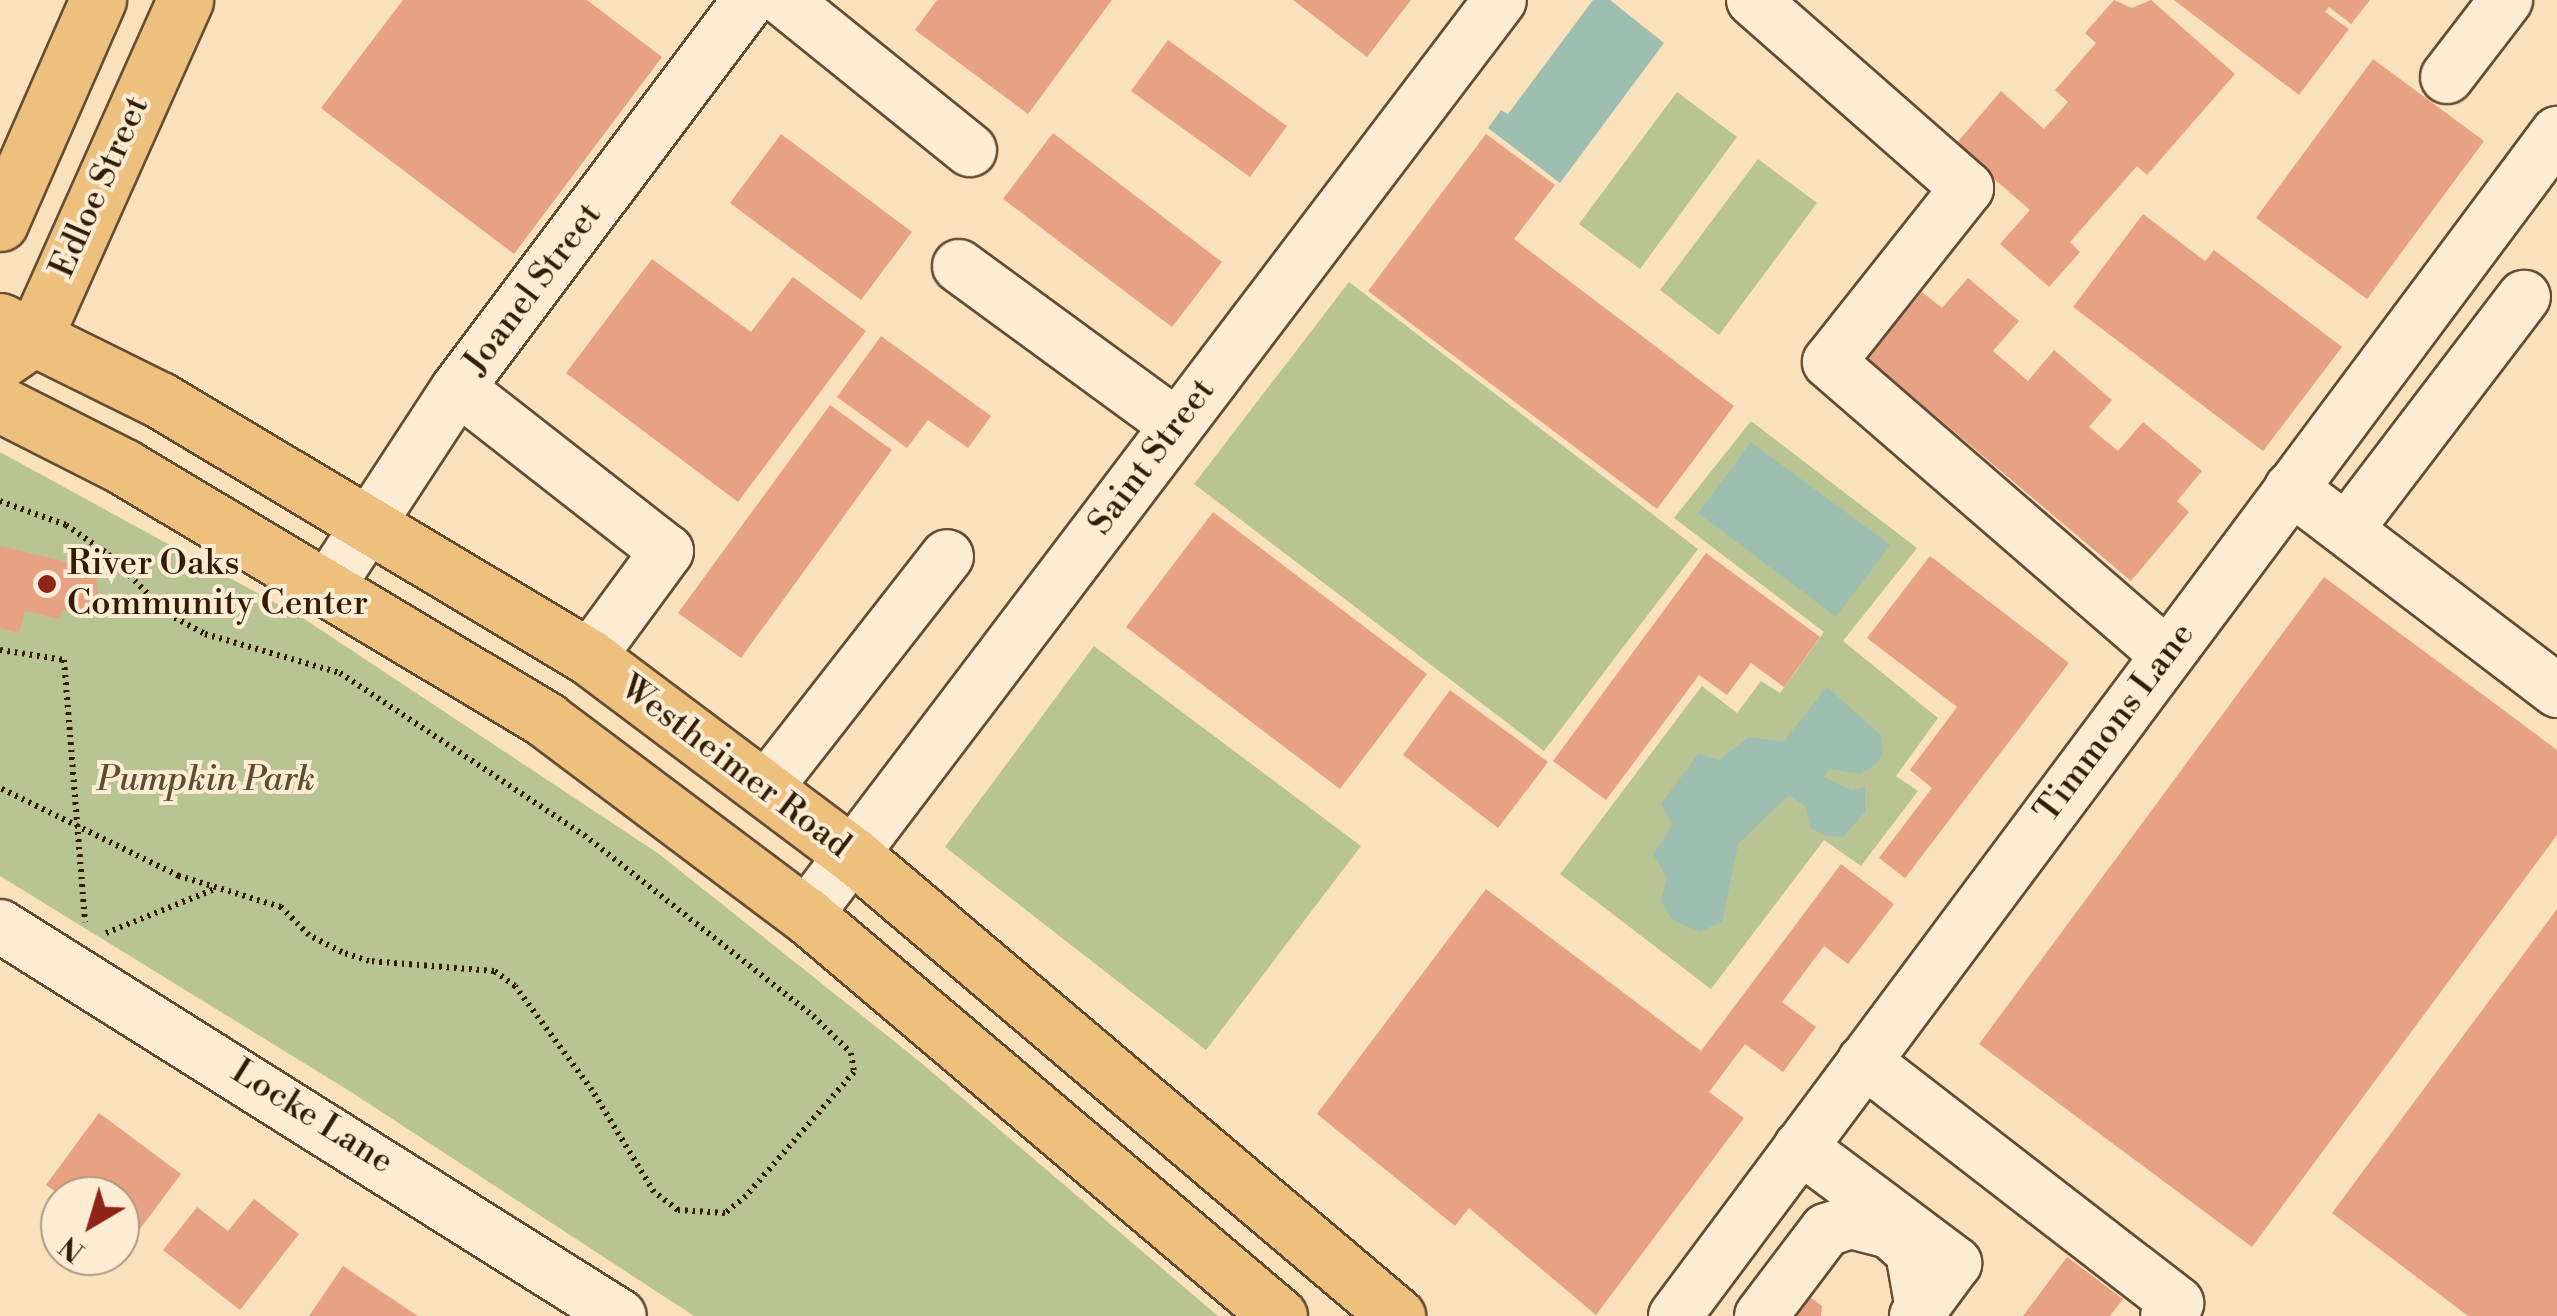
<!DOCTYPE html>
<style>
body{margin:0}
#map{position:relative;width:2557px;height:1316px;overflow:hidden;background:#fae1bd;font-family:"Libre Bodoni",serif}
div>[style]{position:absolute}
.green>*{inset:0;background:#b9c495}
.water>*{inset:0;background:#9ebeb0}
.building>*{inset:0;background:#e7a283}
.path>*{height:6px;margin-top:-3px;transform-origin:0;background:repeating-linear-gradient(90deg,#331c06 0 2.5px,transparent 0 7.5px)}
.roads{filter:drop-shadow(2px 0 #654d34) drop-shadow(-2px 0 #654d34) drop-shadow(0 2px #654d34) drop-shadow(0 -2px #654d34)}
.minor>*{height:52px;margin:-26px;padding:0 26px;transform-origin:26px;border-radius:26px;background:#fcecd4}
.major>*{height:55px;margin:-27.5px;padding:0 27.5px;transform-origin:27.5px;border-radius:27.5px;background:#edc07e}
.dots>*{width:28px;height:28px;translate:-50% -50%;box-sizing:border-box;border:5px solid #fcecd4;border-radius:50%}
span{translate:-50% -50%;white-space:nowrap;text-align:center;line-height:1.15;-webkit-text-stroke:8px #fcecd4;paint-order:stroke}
.street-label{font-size:35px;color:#331c06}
.poi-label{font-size:35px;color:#331c06}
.left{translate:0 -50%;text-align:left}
.park-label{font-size:35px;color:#5b4e31;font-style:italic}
.north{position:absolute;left:40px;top:1176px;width:100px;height:100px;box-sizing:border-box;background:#fcecd4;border:2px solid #ac9982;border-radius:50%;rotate:218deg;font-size:28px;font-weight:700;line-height:40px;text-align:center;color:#331c06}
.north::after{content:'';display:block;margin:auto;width:35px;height:45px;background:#8f2418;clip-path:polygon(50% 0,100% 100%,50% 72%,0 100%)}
</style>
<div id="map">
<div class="green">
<div style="clip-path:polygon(1677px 92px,1737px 137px,1640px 269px,1579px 224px)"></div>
<div style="clip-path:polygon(1758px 159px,1817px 203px,1719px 335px,1660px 290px)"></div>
<div style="clip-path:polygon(1349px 282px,1698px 549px,1544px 751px,1194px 484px)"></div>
<div style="clip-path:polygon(1751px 421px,1917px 548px,1843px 641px,1938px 718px,1896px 776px,1918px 791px,1861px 866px,1824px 840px,1711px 989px,1560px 874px,1702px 686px,1737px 713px,1761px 681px,1780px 693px,1824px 632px,1674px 518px)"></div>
<div style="clip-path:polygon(0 452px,303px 618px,659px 854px,919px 1061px,1218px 1316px,694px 1316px,351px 1092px,0 876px)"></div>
<div style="clip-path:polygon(1094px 646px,1361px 846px,1206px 1050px,945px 847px)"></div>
</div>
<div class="water">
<div style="clip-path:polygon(1593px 0,1610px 0,1664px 43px,1560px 183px,1488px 128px,1501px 110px,1508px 114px)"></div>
<div style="clip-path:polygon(1751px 442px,1890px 545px,1836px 617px,1698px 513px)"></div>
<div style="clip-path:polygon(1827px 687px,1881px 735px,1883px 753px,1876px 764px,1860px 774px,1829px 769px,1824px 777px,1851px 790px,1865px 787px,1865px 812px,1843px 837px,1827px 836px,1810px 828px,1806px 807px,1789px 795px,1738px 844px,1722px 922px,1699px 932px,1672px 919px,1661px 901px,1667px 878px,1653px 854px,1673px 825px,1661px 804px,1698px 754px,1719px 760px,1749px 737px,1783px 742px)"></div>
</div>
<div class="building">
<div style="clip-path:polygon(403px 0,587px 0,662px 57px,514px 254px,321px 108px)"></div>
<div style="clip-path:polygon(937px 0,1112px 0,1028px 114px,915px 30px)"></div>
<div style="clip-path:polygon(1293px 0,1411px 0,1367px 57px)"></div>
<div style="clip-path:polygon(2114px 0,2132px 8px,2151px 0,2235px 74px,2147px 175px,2137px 166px,2070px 242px,2080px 252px,2049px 287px,2000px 244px,2030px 210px,1955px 145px,2001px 91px,2044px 129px,2068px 102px,2055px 90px,2096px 43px,2085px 33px)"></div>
<div style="clip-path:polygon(2174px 0,2370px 0,2351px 24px,2329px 7px,2325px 12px,2349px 29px,2299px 95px)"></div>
<div style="clip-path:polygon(1168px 40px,1287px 126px,1250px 177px,1131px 91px)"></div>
<div style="clip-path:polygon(2373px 59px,2484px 141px,2367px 299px,2256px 218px)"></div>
<div style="clip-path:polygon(1053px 133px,1222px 262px,1172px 327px,1003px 199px)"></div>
<div style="clip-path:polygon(781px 134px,912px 232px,861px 300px,730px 203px)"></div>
<div style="clip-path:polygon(1486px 134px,1555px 185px,1514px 239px,1734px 406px,1657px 509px,1368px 291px)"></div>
<div style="clip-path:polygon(2143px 214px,2205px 261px,2214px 250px,2342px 347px,2263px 451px,2073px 307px)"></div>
<div style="clip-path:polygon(652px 259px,751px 332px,793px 277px,866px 331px,738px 502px,566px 373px)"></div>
<div style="clip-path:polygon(1968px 278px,2019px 321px,1993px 351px,2028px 381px,2054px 350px,2112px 400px,2089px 427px,2118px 451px,2143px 422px,2202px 471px,2177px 501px,2189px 512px,2131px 581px,1867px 358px,1922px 292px,1942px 308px)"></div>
<div style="clip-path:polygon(881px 336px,991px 416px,968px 448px,928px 420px,907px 448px,837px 397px)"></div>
<div style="clip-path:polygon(830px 405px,892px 450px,741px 658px,678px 613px)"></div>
<div style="clip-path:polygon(1213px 512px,1427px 674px,1340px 789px,1126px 627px)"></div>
<div style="clip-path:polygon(0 546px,75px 564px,73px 572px,96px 577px,99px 605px,90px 603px,87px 616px,62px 610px,60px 619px,25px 611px,19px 633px,0 628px)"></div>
<div style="clip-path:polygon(1706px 553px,1820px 637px,1784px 687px,1751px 663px,1727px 695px,1699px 675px,1606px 800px,1553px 761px)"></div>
<div style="clip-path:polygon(1930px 556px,2069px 663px,1905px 878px,1879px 858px,1932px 788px,1910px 770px,1957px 707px,1867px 638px)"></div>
<div style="clip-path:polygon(2324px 577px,2557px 750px,2557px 835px,2252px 1247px,1979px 1044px)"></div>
<div style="clip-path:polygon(1450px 690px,1548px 762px,1498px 828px,1403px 755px)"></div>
<div style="clip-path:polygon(1841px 864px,1894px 904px,1848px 964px,1824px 946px,1782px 1002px,1816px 1027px,1783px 1072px,1745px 1044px,1709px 1092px,1744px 1118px,1596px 1315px,1469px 1208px,1455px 1226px,1317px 1114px,1486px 889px,1701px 1051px)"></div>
<div style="clip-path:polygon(2557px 909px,2557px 1316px,2468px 1316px,2332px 1213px)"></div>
<div style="clip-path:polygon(99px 1113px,181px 1174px,128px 1245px,120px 1239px,120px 1196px,61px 1196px,46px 1185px)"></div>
<div style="clip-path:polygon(254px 1199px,299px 1234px,240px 1310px,163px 1250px,197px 1207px,228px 1231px)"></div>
<div style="clip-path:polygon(2067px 1257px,2123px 1299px,2110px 1316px,2023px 1316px)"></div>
<div style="clip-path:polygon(343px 1266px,418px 1316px,309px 1316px)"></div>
<div style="clip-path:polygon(1793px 1284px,1822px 1306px,1821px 1316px,1768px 1316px)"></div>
</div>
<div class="path">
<div style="left:0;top:501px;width:70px;rotate:20deg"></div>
<div style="left:66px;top:525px;width:51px;rotate:34.6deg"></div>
<div style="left:108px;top:554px;width:85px;rotate:45deg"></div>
<div style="left:168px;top:614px;width:42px;rotate:28.4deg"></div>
<div style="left:205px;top:634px;width:141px;rotate:16.1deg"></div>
<div style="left:340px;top:673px;width:293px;rotate:33.6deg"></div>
<div style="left:584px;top:835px;width:292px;rotate:38.3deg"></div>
<div style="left:813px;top:1016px;width:53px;rotate:44.2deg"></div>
<div style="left:851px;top:1053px;width:19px;rotate:81deg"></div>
<div style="left:854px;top:1072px;width:164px;rotate:131.1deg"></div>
<div style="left:746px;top:1196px;width:27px;rotate:141deg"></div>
<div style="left:725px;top:1213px;width:47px;rotate:-176.3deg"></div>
<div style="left:678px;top:1210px;width:30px;rotate:-143deg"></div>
<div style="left:654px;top:1192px;width:119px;rotate:-121.3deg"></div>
<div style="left:592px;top:1090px;width:129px;rotate:-126.5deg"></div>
<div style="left:515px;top:986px;width:26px;rotate:-144deg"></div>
<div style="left:494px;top:971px;width:125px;rotate:-175.4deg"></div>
<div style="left:369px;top:961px;width:28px;rotate:-162deg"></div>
<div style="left:342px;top:952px;width:37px;rotate:-153deg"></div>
<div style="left:309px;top:935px;width:40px;rotate:-135deg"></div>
<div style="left:281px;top:907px;width:107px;rotate:-163.1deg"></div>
<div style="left:179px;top:876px;width:199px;rotate:-153.8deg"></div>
<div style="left:0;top:650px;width:65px;rotate:8.9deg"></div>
<div style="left:64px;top:660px;width:263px;rotate:85.4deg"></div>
<div style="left:106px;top:933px;width:118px;rotate:-22deg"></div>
</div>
<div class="roads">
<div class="minor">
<div style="left:784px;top:0;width:239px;rotate:38.9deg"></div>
<div style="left:1753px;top:0;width:285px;rotate:41.3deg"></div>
<div style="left:1967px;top:188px;width:222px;rotate:128.4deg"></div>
<div style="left:1829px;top:362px;width:446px;rotate:40.9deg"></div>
<div style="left:2447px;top:77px;width:97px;rotate:-52.5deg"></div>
<div style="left:959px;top:266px;width:269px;rotate:36.2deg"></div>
<div style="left:458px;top:388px;width:265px;rotate:38deg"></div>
<div style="left:667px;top:551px;width:132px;rotate:126.3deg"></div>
<div style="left:2291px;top:488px;width:335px;rotate:37.3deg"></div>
<div style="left:2347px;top:529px;width:292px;rotate:-52.7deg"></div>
<div style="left:329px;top:585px;width:235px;rotate:-56.8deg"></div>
<div style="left:458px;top:388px;width:485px;rotate:-53.1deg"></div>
<div style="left:766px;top:788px;width:294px;rotate:-52deg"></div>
<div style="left:806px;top:915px;width:1148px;rotate:-52.82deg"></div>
<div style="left:0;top:926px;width:732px;rotate:32.17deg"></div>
<div style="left:1864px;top:1061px;width:396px;rotate:37.7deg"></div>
<div style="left:2177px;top:1303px;width:16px;rotate:128deg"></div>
<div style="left:1800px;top:1147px;width:194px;rotate:36.8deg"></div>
<div style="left:1955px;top:1263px;width:66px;rotate:126.3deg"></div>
<div style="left:1675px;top:1316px;width:1476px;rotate:-53.29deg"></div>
<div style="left:1761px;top:1316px;width:108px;rotate:-52.9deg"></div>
<div style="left:1826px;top:1230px;width:26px;rotate:-18deg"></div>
<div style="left:1851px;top:1222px;width:40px;rotate:14.4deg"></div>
<div style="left:1890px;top:1232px;width:30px;rotate:42deg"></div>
<div style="left:1912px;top:1252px;width:58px;rotate:80deg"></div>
</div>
<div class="major">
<div style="left:0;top:223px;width:244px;rotate:-66.3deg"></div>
<div style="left:0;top:321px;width:178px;rotate:26.3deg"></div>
<div style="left:160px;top:400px;width:500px;rotate:30.92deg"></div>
<div style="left:589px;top:657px;width:331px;rotate:36.9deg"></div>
<div style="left:854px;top:856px;width:712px;rotate:40.27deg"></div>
<div style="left:2px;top:360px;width:39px;rotate:-35deg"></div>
<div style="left:34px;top:338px;width:370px;rotate:-65.9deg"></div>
<div style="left:0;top:404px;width:139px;rotate:26.9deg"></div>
<div style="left:124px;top:467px;width:492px;rotate:30.9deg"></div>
<div style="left:546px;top:720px;width:325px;rotate:36.9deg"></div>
<div style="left:806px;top:915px;width:620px;rotate:40.29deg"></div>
</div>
</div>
<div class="dots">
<div style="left:47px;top:584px;background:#8f2418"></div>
</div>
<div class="street-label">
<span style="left:100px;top:187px;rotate:-66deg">Edloe Street</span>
<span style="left:533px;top:289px;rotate:-53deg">Joanel Street</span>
<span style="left:1152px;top:457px;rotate:-53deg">Saint Street</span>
<span style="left:2115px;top:723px;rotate:-53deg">Timmons Lane</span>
<span style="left:735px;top:767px;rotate:37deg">Westheimer Road</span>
<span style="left:312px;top:1117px;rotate:32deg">Locke Lane</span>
</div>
<div class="poi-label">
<span class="left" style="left:67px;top:584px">River Oaks<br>Community Center</span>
</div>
<div class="park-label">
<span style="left:206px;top:780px">Pumpkin Park</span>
</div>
<div class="north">N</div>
</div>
